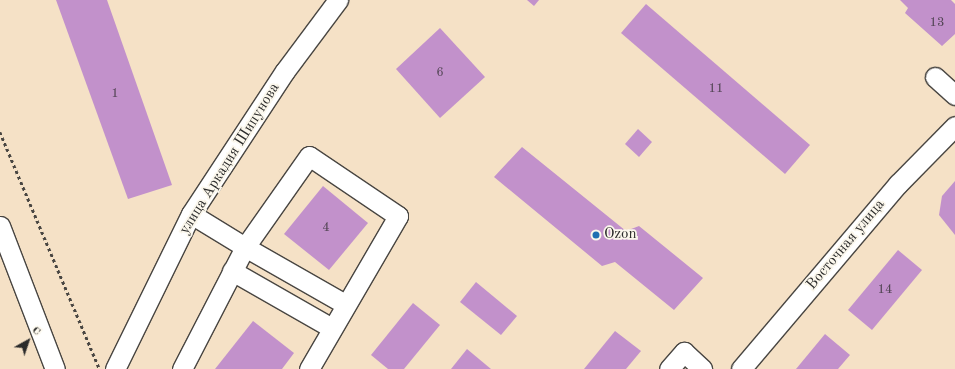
<!DOCTYPE html>
<meta charset="utf-8">
<style>
body{margin:0}
#map{position:relative;width:955px;height:369px;overflow:hidden;background:#f5e1c6;font-family:"Old Standard TT",serif}
div>[style]{position:absolute}
.building>*{inset:0;background:#c291cb}
.path>*{height:2.5px;margin-top:-1.25px;transform-origin:0;background:repeating-linear-gradient(90deg,#494642 0 3px,transparent 0 6px)}
.roads{filter:drop-shadow(1px 0 #494642) drop-shadow(-1px 0 #494642) drop-shadow(0 1px #494642) drop-shadow(0 -1px #494642)}
.minor>*{height:19px;margin:-9.5px;padding:0 9.5px;transform-origin:9.5px;border-radius:9.5px;background:#fff}
.dots>*{width:11px;height:11px;translate:-50% -50%;box-sizing:border-box;border:2px solid #fbf7ec;border-radius:50%}
span{translate:-50% -50%;white-space:nowrap;text-align:center;line-height:1.15;-webkit-text-stroke:3.5px #fbf7ec;paint-order:stroke}
.number-label{font-size:13px;color:#514453}
.number-label span{-webkit-text-stroke-width:0}
.street-label{font-size:15px;color:#2b2b2b}
.poi-label{font-size:15px;color:#2b2b2b}
.left{translate:0 -50%;text-align:left}
.north{position:absolute;left:8px;top:321px;width:40px;height:40px;-webkit-text-stroke:3px #fbf7ec;paint-order:stroke;rotate:40deg;font-size:11px;font-weight:700;line-height:16px;text-align:center;color:#2b2b2b}
.north::after{content:'';display:block;margin:auto;width:14px;height:18px;background:#2b2b2b;clip-path:polygon(50% 0,100% 100%,50% 72%,0 100%)}
</style>
<div id="map">
<div class="building">
<div style="clip-path:polygon(56px 0,107px 0,172px 185px,128px 199px)"></div>
<div style="clip-path:polygon(527px 0,539px 0,534px 6px)"></div>
<div style="clip-path:polygon(900px 0,951px 0,955px 4px,955px 34px,942px 46px,905px 13px,908px 8px)"></div>
<div style="clip-path:polygon(646px 4px,810px 145px,785px 174px,621px 33px)"></div>
<div style="clip-path:polygon(440px 28px,485px 77px,440px 118px,396px 69px)"></div>
<div style="clip-path:polygon(638px 129px,652px 142px,639px 157px,625px 144px)"></div>
<div style="clip-path:polygon(522px 147px,626px 231px,639px 226px,703px 278px,674px 310px,615px 262px,602px 266px,494px 177px)"></div>
<div style="clip-path:polygon(955px 181px,955px 235px,939px 215px,942px 196px)"></div>
<div style="clip-path:polygon(323px 186px,368px 223px,329px 270px,284px 234px)"></div>
<div style="clip-path:polygon(898px 250px,922px 270px,872px 330px,848px 310px)"></div>
<div style="clip-path:polygon(476px 282px,517px 316px,501px 335px,460px 302px)"></div>
<div style="clip-path:polygon(413px 303px,440px 325px,404px 369px,388px 369px,371px 355px)"></div>
<div style="clip-path:polygon(253px 321px,294px 353px,282px 369px,215px 369px)"></div>
<div style="clip-path:polygon(615px 331px,641px 351px,626px 369px,584px 369px)"></div>
<div style="clip-path:polygon(825px 334px,850px 355px,838px 369px,796px 369px)"></div>
<div style="clip-path:polygon(467px 349px,491px 369px,451px 369px)"></div>
</div>
<div class="path">
<div style="left:0;top:132px;width:256px;rotate:67.2deg"></div>
</div>
<div class="roads">
<div class="minor">
<div style="left:935px;top:77px;width:27px;rotate:42deg"></div>
<div style="left:0;top:226px;width:153px;rotate:69deg"></div>
<div style="left:232px;top:271px;width:115px;rotate:29.7deg"></div>
<div style="left:115px;top:369px;width:173px;rotate:-63.9deg"></div>
<div style="left:191px;top:214px;width:171px;rotate:-56.7deg"></div>
<div style="left:285px;top:71px;width:89px;rotate:-53.3deg"></div>
<div style="left:182px;top:369px;width:137px;rotate:-62.7deg"></div>
<div style="left:245px;top:247px;width:63px;rotate:-148.6deg"></div>
<div style="left:309px;top:369px;width:177px;rotate:-59.8deg"></div>
<div style="left:398px;top:216px;width:107px;rotate:-146deg"></div>
<div style="left:309px;top:156px;width:111px;rotate:125.1deg"></div>
<div style="left:245px;top:247px;width:115px;rotate:29.7deg"></div>
<div style="left:669px;top:369px;width:23px;rotate:-49deg"></div>
<div style="left:684px;top:352px;width:25px;rotate:43deg"></div>
<div style="left:741px;top:369px;width:243px;rotate:-49.7deg"></div>
<div style="left:898px;top:184px;width:81px;rotate:-45.5deg"></div>
</div>
</div>
<div class="dots">
<div style="left:596px;top:235px;background:#1f6fb2"></div>
</div>
<div class="number-label">
<span style="left:937px;top:23px">13</span>
<span style="left:440px;top:73px">6</span>
<span style="left:716px;top:89px">11</span>
<span style="left:115px;top:94px">1</span>
<span style="left:326px;top:228px">4</span>
<span style="left:885px;top:290px">14</span>
</div>
<div class="street-label">
<span style="left:230px;top:159px;rotate:-58deg">улица Аркадия Шипунова</span>
<span style="left:846px;top:245px;rotate:-50deg">Восточная улица</span>
</div>
<div class="poi-label">
<span class="left" style="left:604px;top:235px">Ozon</span>
</div>
<div class="north">С</div>
</div>
